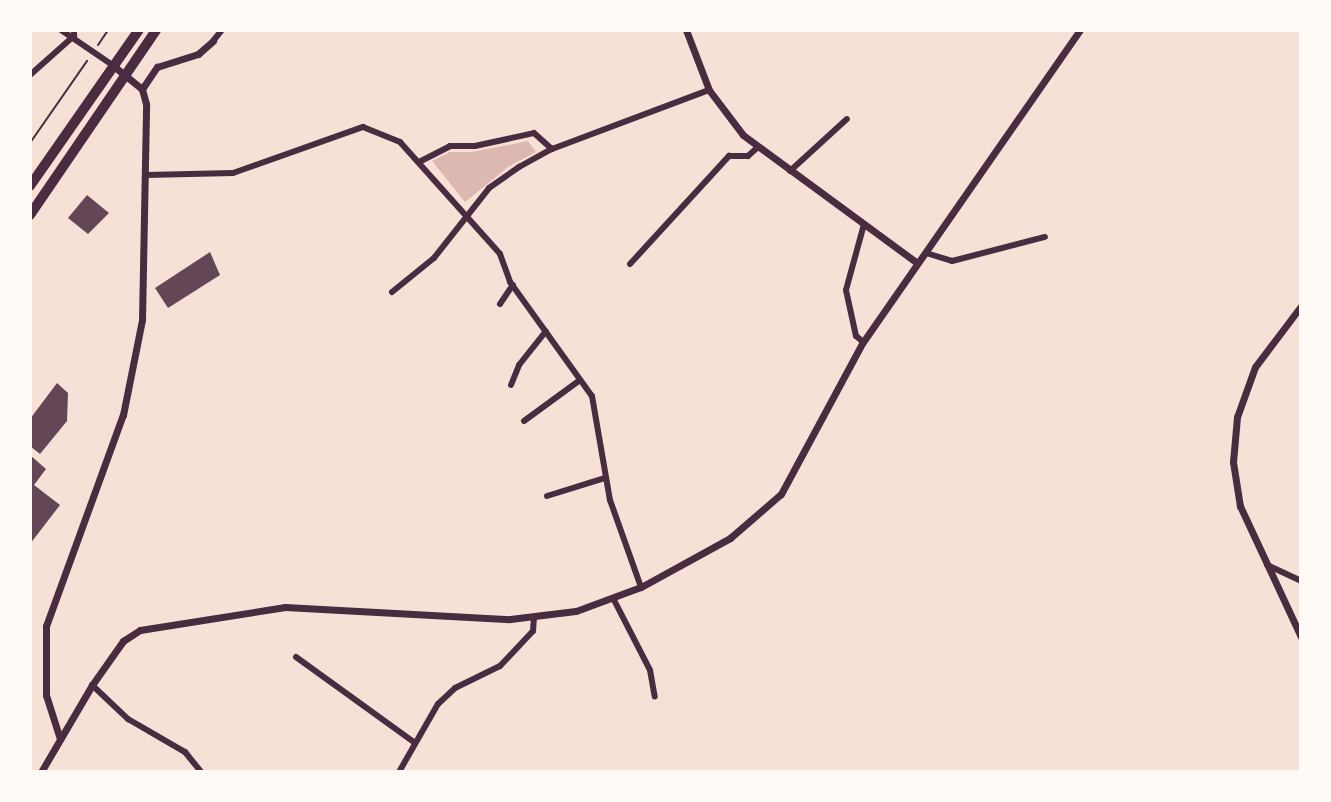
<!DOCTYPE html>
<style>
body{margin:0}
#map{position:relative;width:1331px;height:802px;overflow:hidden;background:#f7e1d7;font-family:"IBM Plex Serif",serif}
div>[style]{position:absolute}
.water>*{inset:0;background:#dcb8b0}
.building>*{inset:0;background:#644757}
.path>*{height:2px;margin:-1px;padding:0 1px;transform-origin:1px;border-radius:1px;background:#4a2c40}
.minor>*{height:6px;margin:-3px;padding:0 3px;transform-origin:3px;border-radius:3px;background:#4a2c40}
.tertiary>*{height:7px;margin:-3.5px;padding:0 3.5px;transform-origin:3.5px;border-radius:3.5px;background:#4a2c40}
.primary>*{height:10px;margin:-5px;padding:0 5px;transform-origin:5px;border-radius:5px;background:#4a2c40}
span{translate:-50% -50%;white-space:nowrap;text-align:center;line-height:1.15;-webkit-text-stroke:7px #fffaf5;paint-order:stroke}
.frame{position:absolute;inset:0;border:32px solid #fffaf5;pointer-events:none}
</style>
<div id="map">
<div class="water">
<div style="clip-path:polygon(528px 141px,536px 152px,508px 167px,465px 202px,432px 161px,450px 152px,472px 152px)"></div>
</div>
<div class="building">
<div style="clip-path:polygon(87px 195px,109px 213px,88px 234px,68px 218px)"></div>
<div style="clip-path:polygon(210px 252px,220px 275px,168px 308px,155px 288px)"></div>
<div style="clip-path:polygon(57px 383px,68px 393px,67px 421px,40px 454px,30px 446px,30px 419px)"></div>
<div style="clip-path:polygon(30px 455px,46px 469px,34px 485px,60px 505px,30px 544px)"></div>
</div>
<div class="path">
<div style="left:98px;top:45px;width:18px;rotate:-56deg"></div>
<div style="left:30px;top:143px;width:100px;rotate:-55.2deg"></div>
</div>
<div class="minor">
<div style="left:61px;top:30px;width:64px;rotate:34.2deg"></div>
<div style="left:213px;top:41px;width:14px;rotate:-51deg"></div>
<div style="left:30px;top:75px;width:59px;rotate:-41.6deg"></div>
<div style="left:74px;top:36px;width:6px;rotate:-90deg"></div>
<div style="left:421px;top:161px;width:33px;rotate:-27deg"></div>
<div style="left:450px;top:146px;width:25px"></div>
<div style="left:475px;top:146px;width:60px;rotate:-12.4deg"></div>
<div style="left:534px;top:133px;width:24px;rotate:42deg"></div>
<div style="left:790px;top:171px;width:77px;rotate:-42.4deg"></div>
<div style="left:146px;top:175px;width:87px;rotate:-1.3deg"></div>
<div style="left:233px;top:173px;width:138px;rotate:-19.5deg"></div>
<div style="left:363px;top:127px;width:40px;rotate:22deg"></div>
<div style="left:400px;top:142px;width:150px;rotate:48.2deg"></div>
<div style="left:500px;top:254px;width:30px;rotate:70deg"></div>
<div style="left:510px;top:282px;width:140px;rotate:54.3deg"></div>
<div style="left:592px;top:396px;width:106px;rotate:80.2deg"></div>
<div style="left:610px;top:500px;width:92px;rotate:70.4deg"></div>
<div style="left:926px;top:253px;width:27px;rotate:17deg"></div>
<div style="left:952px;top:261px;width:96px;rotate:-14.5deg"></div>
<div style="left:630px;top:264px;width:147px;rotate:-47.5deg"></div>
<div style="left:729px;top:156px;width:19px"></div>
<div style="left:748px;top:156px;width:13px;rotate:-42deg"></div>
<div style="left:392px;top:292px;width:54px;rotate:-39deg"></div>
<div style="left:434px;top:258px;width:89px;rotate:-51.8deg"></div>
<div style="left:489px;top:188px;width:37px;rotate:-35deg"></div>
<div style="left:519px;top:167px;width:38px;rotate:-29deg"></div>
<div style="left:552px;top:149px;width:168px;rotate:-20.6deg"></div>
<div style="left:500px;top:304px;width:23px;rotate:-56deg"></div>
<div style="left:863px;top:342px;width:9px;rotate:-139deg"></div>
<div style="left:856px;top:336px;width:47px;rotate:-102.3deg"></div>
<div style="left:846px;top:290px;width:68px;rotate:-74.7deg"></div>
<div style="left:511px;top:385px;width:22px;rotate:-68deg"></div>
<div style="left:519px;top:365px;width:43px;rotate:-51.5deg"></div>
<div style="left:524px;top:421px;width:69px;rotate:-36.2deg"></div>
<div style="left:547px;top:496px;width:61px;rotate:-17.2deg"></div>
<div style="left:1267px;top:565px;width:38px;rotate:25deg"></div>
<div style="left:613px;top:598px;width:81px;rotate:62.8deg"></div>
<div style="left:650px;top:670px;width:27px;rotate:80deg"></div>
<div style="left:296px;top:657px;width:145px;rotate:35.8deg"></div>
<div style="left:92px;top:685px;width:50px;rotate:43.4deg"></div>
<div style="left:128px;top:719px;width:66px;rotate:30.1deg"></div>
<div style="left:185px;top:752px;width:26px;rotate:51deg"></div>
<div style="left:399px;top:772px;width:78px;rotate:-60.2deg"></div>
<div style="left:438px;top:704px;width:23px;rotate:-43deg"></div>
<div style="left:455px;top:688px;width:50px;rotate:-26.1deg"></div>
<div style="left:500px;top:666px;width:48px;rotate:-46.7deg"></div>
<div style="left:533px;top:631px;width:13px;rotate:-86deg"></div>
</div>
<div class="tertiary">
<div style="left:686px;top:30px;width:64px;rotate:69deg"></div>
<div style="left:709px;top:90px;width:56px;rotate:52.9deg"></div>
<div style="left:743px;top:135px;width:216px;rotate:36.3deg"></div>
<div style="left:142px;top:89px;width:27px;rotate:-56deg"></div>
<div style="left:157px;top:67px;width:43px;rotate:-17.6deg"></div>
<div style="left:198px;top:54px;width:20px;rotate:-41deg"></div>
<div style="left:1301px;top:306px;width:76px;rotate:127deg"></div>
<div style="left:1255px;top:367px;width:53px;rotate:109.8deg"></div>
<div style="left:1237px;top:417px;width:45px;rotate:95.1deg"></div>
<div style="left:1233px;top:462px;width:45px;rotate:81deg"></div>
<div style="left:1240px;top:506px;width:145px;rotate:65deg"></div>
<div style="left:60px;top:739px;width:46px;rotate:-107.7deg"></div>
<div style="left:46px;top:695px;width:69px;rotate:-90deg"></div>
<div style="left:46px;top:626px;width:225px;rotate:-70deg"></div>
<div style="left:123px;top:415px;width:97px;rotate:-78.7deg"></div>
<div style="left:142px;top:320px;width:216px;rotate:-88.9deg"></div>
<div style="left:146px;top:104px;width:16px;rotate:-105deg"></div>
<div style="left:142px;top:89px;width:35px;rotate:-141deg"></div>
<div style="left:41px;top:772px;width:101px;rotate:-59.6deg"></div>
<div style="left:92px;top:685px;width:54px;rotate:-54.8deg"></div>
<div style="left:123px;top:641px;width:20px;rotate:-33deg"></div>
<div style="left:140px;top:630px;width:147px;rotate:-9deg"></div>
<div style="left:285px;top:607px;width:225px;rotate:3.1deg"></div>
<div style="left:510px;top:619px;width:66px;rotate:-6.9deg"></div>
<div style="left:576px;top:611px;width:69px;rotate:-20.3deg"></div>
<div style="left:641px;top:587px;width:102px;rotate:-28.8deg"></div>
<div style="left:730px;top:538px;width:67px;rotate:-40.8deg"></div>
<div style="left:781px;top:494px;width:173px;rotate:-61.7deg"></div>
<div style="left:863px;top:342px;width:380px;rotate:-55.2deg"></div>
</div>
<div class="primary">
<div style="left:30px;top:186px;width:190px;rotate:-55.1deg"></div>
<div style="left:30px;top:215px;width:224px;rotate:-55.7deg"></div>
</div>
<div class="frame"></div>
</div>
